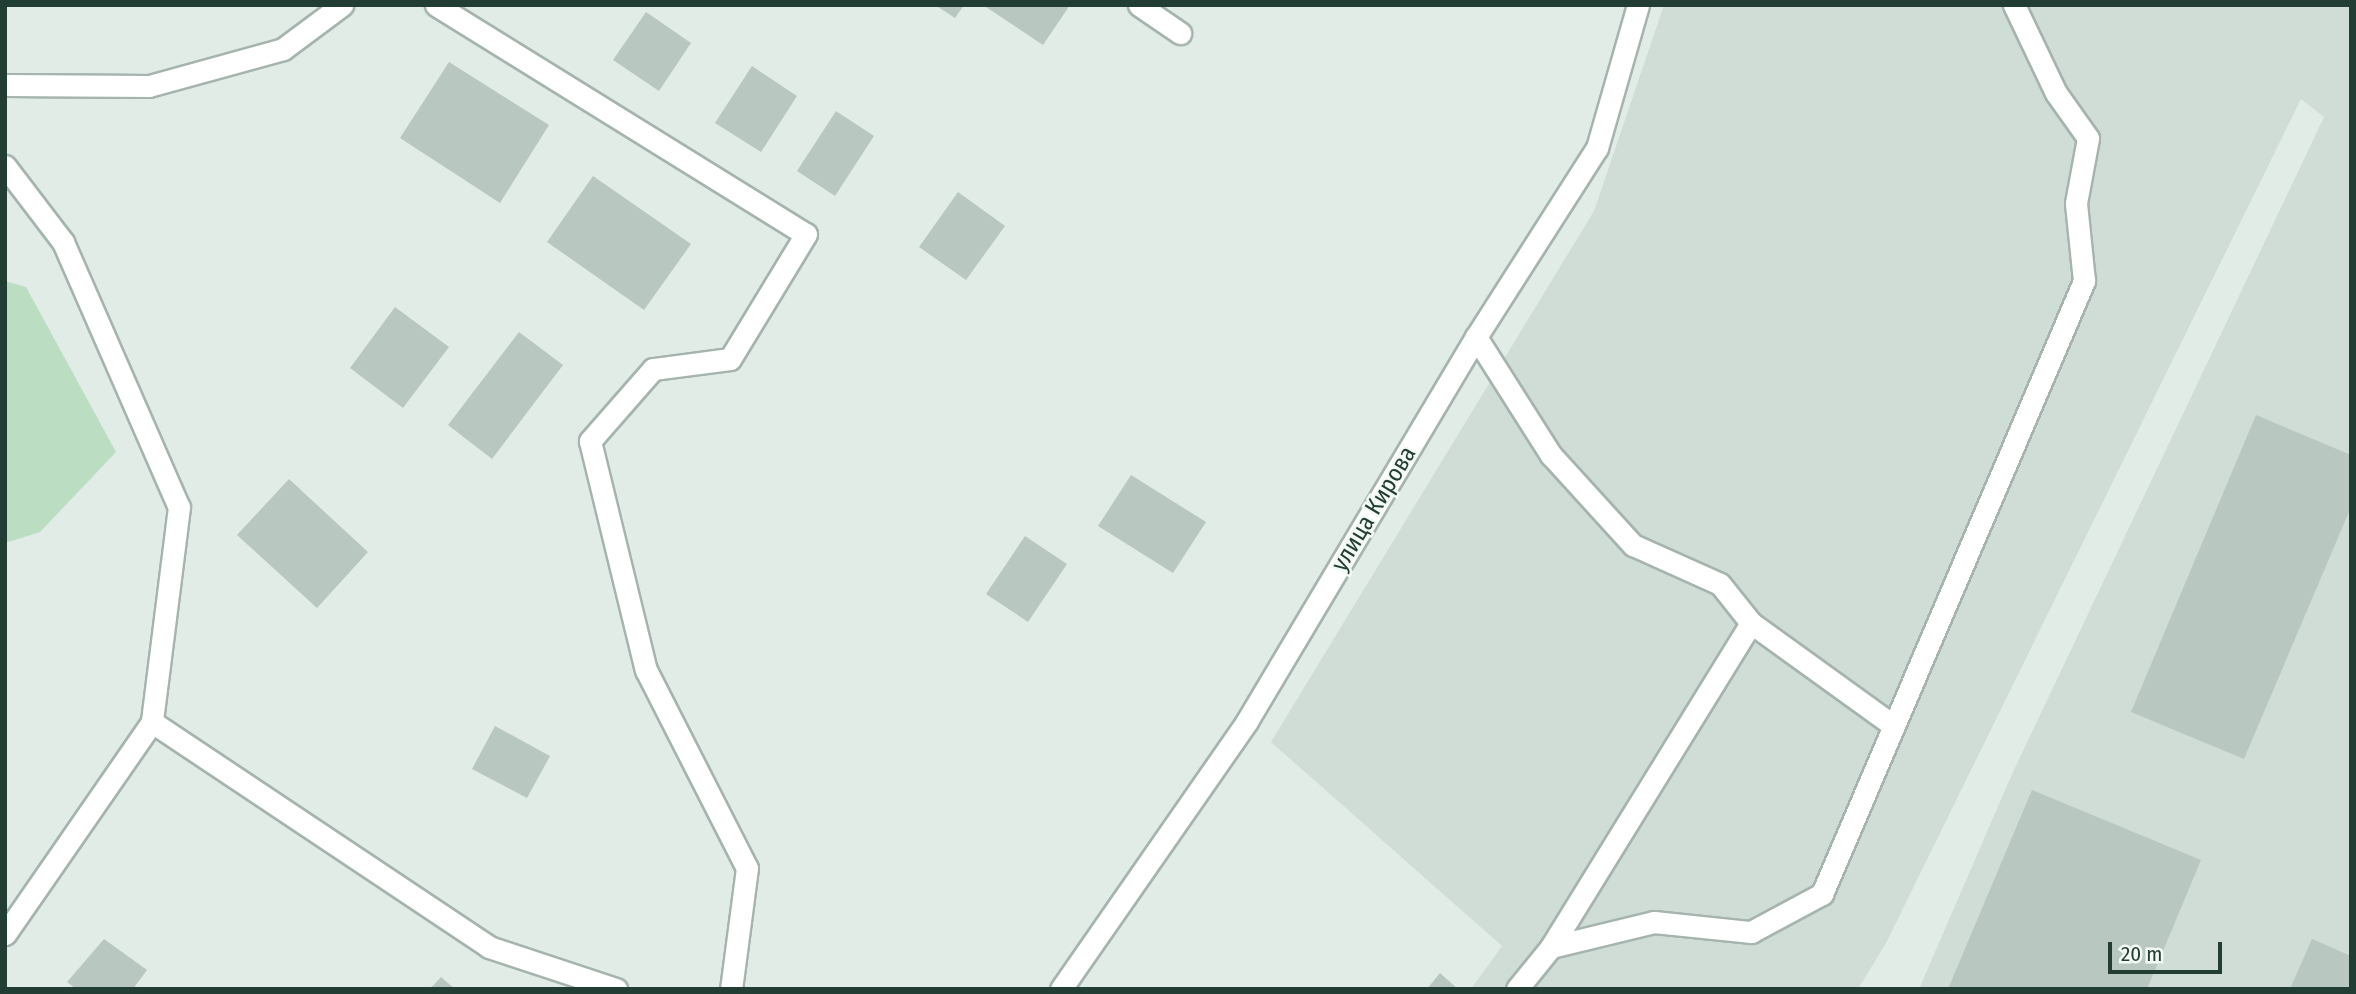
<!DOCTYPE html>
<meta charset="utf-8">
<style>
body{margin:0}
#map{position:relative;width:2356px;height:994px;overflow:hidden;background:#e2ece7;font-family:"Fira Sans Condensed",sans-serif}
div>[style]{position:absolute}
.built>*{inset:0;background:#d0dcd6}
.green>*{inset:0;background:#bbddc1}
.building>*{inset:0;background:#b8c7bf}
.roads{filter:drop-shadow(2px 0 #a5b4ad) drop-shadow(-2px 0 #a5b4ad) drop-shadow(0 2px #a5b4ad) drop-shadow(0 -2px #a5b4ad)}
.minor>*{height:21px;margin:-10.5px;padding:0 10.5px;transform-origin:10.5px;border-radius:10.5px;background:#fff}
span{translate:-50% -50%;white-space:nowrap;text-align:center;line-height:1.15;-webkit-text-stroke:5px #f3f9f5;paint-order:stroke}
.street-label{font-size:24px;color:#223d33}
.frame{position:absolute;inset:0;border:7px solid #223d33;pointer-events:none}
.scale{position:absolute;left:2108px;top:942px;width:114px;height:32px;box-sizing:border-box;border:4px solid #223d33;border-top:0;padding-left:9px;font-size:21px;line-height:24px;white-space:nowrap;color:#223d33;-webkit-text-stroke:5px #f3f9f5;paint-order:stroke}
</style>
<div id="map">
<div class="built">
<div style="clip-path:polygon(1664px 5px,2351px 5px,2351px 989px,1919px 989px,2012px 774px,2324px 117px,2301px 99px,1885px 945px,1858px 989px,1471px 989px,1502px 946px,1271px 742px,1594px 211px)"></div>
</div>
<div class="green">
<div style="clip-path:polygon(5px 281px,26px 287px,116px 452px,40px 532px,5px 543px)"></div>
</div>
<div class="building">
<div style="clip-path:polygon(935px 5px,964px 5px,955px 18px)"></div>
<div style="clip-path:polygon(983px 5px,1070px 5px,1043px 45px)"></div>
<div style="clip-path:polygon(646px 12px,691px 43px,659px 91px,613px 60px)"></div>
<div style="clip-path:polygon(449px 62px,549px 125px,500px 203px,400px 138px)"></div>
<div style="clip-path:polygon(752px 66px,797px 96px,761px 152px,715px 123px)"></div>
<div style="clip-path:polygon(836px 111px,874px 136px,835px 196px,797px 171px)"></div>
<div style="clip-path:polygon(593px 176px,691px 244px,644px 310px,547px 242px)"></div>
<div style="clip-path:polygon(958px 192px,1005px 226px,966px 280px,919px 247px)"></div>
<div style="clip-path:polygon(395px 307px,449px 347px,403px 408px,350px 368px)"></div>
<div style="clip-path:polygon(519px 332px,563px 365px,492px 459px,448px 425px)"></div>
<div style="clip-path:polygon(2256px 415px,2351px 455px,2351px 507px,2244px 759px,2131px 712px)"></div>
<div style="clip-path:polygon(1131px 475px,1206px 522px,1173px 573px,1098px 526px)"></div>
<div style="clip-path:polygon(289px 479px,368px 552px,317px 608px,237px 535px)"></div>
<div style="clip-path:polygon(1025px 536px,1067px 564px,1028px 622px,986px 594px)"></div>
<div style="clip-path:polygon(495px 726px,550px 756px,527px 798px,472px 769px)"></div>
<div style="clip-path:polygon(2032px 790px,2201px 860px,2147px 989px,1948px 989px)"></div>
<div style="clip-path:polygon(104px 939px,147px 970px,133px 989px,76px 989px,67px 982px)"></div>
<div style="clip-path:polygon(2312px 939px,2351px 956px,2351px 989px,2290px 989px)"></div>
<div style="clip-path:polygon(1440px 973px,1458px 989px,1427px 989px)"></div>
<div style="clip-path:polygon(441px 977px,455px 989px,430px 989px)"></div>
</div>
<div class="roads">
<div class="minor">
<div style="left:436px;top:5px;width:435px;rotate:31.8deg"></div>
<div style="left:806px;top:234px;width:146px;rotate:121.3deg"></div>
<div style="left:730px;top:359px;width:78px;rotate:172.6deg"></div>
<div style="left:653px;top:369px;width:96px;rotate:131.2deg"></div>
<div style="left:590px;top:441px;width:236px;rotate:76.3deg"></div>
<div style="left:646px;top:670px;width:222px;rotate:63deg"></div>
<div style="left:747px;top:868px;width:122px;rotate:97.5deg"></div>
<div style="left:1139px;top:5px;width:50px;rotate:34.3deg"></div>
<div style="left:5px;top:85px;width:144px;rotate:0.4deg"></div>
<div style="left:149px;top:86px;width:139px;rotate:-15.4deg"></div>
<div style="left:283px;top:49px;width:74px;rotate:-36.7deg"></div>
<div style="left:5px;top:166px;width:96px;rotate:52.7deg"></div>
<div style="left:63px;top:242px;width:289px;rotate:66.4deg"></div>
<div style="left:179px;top:507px;width:217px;rotate:97.2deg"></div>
<div style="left:152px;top:722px;width:258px;rotate:124.7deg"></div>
<div style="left:1476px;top:337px;width:140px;rotate:57.6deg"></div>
<div style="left:1551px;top:455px;width:122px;rotate:47.7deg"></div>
<div style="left:1633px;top:545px;width:95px;rotate:24.1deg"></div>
<div style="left:1720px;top:584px;width:50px;rotate:51.5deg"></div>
<div style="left:1751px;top:623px;width:381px;rotate:121.7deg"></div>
<div style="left:1551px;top:947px;width:54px;rotate:129deg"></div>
<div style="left:1751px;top:623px;width:176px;rotate:35.8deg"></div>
<div style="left:152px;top:722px;width:405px;rotate:33.7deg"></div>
<div style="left:489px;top:947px;width:134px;rotate:18.3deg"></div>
<div style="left:1551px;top:947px;width:106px;rotate:-13.6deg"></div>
<div style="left:1654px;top:922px;width:98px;rotate:5.9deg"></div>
<div style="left:1751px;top:932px;width:81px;rotate:-28.2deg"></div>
<div style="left:1822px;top:894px;width:667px;rotate:-66.86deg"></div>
<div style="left:2084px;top:281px;width:78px;rotate:-95.9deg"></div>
<div style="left:2076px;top:203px;width:66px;rotate:-79.5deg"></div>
<div style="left:2088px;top:138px;width:55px;rotate:-125.4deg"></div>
<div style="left:2056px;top:93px;width:98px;rotate:-115.5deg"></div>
<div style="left:1061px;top:989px;width:326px;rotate:-55.2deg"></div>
<div style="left:1247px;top:721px;width:447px;rotate:-59.2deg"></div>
<div style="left:1476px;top:337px;width:224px;rotate:-57.4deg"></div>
<div style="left:1597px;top:148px;width:149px;rotate:-74deg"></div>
</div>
</div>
<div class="street-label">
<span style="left:1374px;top:509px;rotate:-59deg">улица Кирова</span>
</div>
<div class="frame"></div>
<div class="scale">20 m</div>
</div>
